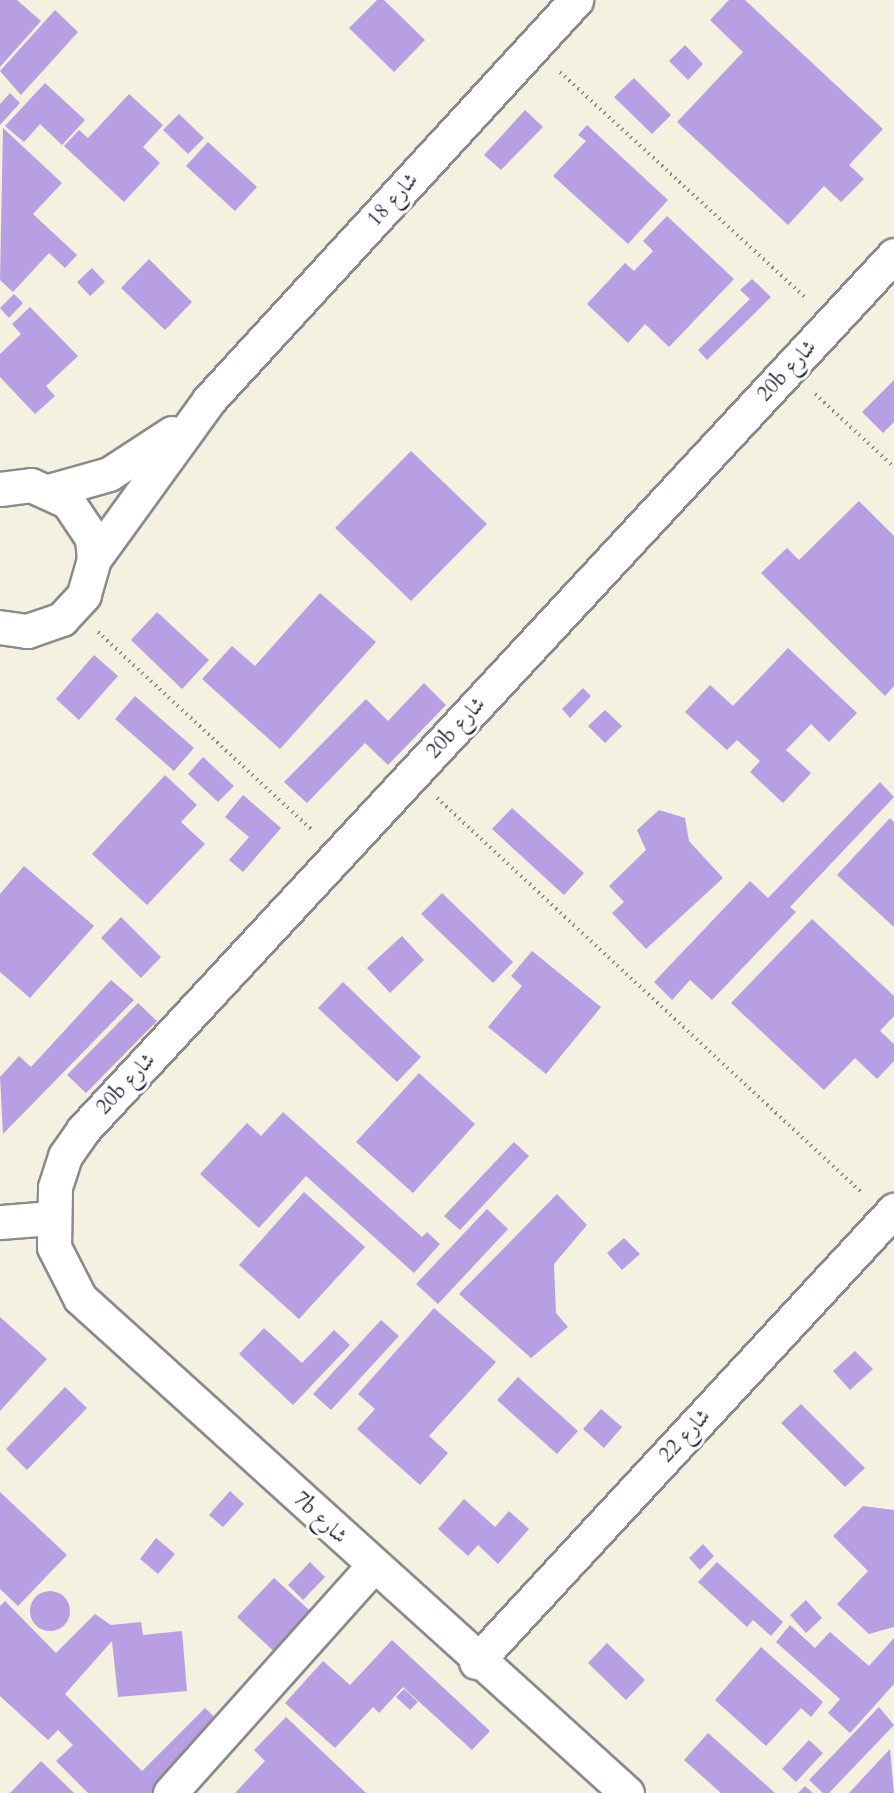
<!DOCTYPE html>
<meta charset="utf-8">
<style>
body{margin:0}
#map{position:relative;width:894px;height:1793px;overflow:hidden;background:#f4f1e0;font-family:Cardo,Amiri,serif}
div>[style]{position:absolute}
.building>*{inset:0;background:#b89ee3}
.round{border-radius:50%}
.path>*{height:4px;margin-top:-2px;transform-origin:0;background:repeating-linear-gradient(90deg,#8b8a8e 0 1.5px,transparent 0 6px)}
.roads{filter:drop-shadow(2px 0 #8b8a8e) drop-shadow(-2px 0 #8b8a8e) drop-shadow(0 2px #8b8a8e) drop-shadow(0 -2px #8b8a8e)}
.minor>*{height:33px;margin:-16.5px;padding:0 16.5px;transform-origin:16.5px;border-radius:16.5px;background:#fff}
span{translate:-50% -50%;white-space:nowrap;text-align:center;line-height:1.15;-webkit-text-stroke:6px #fff;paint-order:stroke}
.street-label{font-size:21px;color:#22223b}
</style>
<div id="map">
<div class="building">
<div style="clip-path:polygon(0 0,17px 0,41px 21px,0 67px)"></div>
<div style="clip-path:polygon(377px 0,384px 0,425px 40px,394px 72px,349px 28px)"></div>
<div style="clip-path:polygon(729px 0,745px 0,883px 129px,849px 165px,864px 179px,841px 202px,824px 186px,788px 225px,677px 122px,743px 52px,710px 20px)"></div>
<div style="clip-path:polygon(55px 10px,78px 32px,21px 95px,0 71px)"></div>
<div style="clip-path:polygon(685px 45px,703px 64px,688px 80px,669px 61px)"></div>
<div style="clip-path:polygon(634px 78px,671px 115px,652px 134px,614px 97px)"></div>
<div style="clip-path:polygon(45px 83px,85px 120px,62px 145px,40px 124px,24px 142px,5px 126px)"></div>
<div style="clip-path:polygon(10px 93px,20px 103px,0 125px,0 104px)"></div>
<div style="clip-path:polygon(129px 94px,163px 125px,143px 147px,160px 163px,124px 202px,64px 146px,79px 130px,88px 138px)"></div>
<div style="clip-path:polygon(525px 110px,543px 127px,501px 170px,484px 155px)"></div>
<div style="clip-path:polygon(179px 114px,204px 138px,188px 154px,163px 130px)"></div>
<div style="clip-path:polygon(587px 125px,668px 200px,628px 244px,553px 176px,586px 141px,578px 135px)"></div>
<div style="clip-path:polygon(3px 128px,62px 183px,33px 214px,77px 255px,65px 268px,49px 253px,13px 292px,0 280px)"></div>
<div style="clip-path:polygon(208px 142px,257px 187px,235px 211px,186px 166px)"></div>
<div style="clip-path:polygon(667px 216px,734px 279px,669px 347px,645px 324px,628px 343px,587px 304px,625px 263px,634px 271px,653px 251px,643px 241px)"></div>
<div style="clip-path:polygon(149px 259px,192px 302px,165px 330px,121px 288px)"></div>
<div style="clip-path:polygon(92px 268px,105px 282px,90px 296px,77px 282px)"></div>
<div style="clip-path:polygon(752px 279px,771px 297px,707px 360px,698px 350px,750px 299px,740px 290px)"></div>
<div style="clip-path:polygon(14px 294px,23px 303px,9px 318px,0 308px)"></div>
<div style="clip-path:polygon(30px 307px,78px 356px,46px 386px,55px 396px,35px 414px,0 377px,0 354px,21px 334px,12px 324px)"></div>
<div style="clip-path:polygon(894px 380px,894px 422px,883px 433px,862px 412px)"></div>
<div style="clip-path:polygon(411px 451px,487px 524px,411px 601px,335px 528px)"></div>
<div style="clip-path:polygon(859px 501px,894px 536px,894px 686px,885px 696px,761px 573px,787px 548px,799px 560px)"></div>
<div style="clip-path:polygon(320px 593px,376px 642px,280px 749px,202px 679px,232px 646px,255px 666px)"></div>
<div style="clip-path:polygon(157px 612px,209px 660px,182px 689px,131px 640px)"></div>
<div style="clip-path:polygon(788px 648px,857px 713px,829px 742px,811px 724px,786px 750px,811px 773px,783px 803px,750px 772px,760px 761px,737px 740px,727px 750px,685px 712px,710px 685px,733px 706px)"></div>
<div style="clip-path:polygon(94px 655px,118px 676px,79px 720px,56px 699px)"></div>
<div style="clip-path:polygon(424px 683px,446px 705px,388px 765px,365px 743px,307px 803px,284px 782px,366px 699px,388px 721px)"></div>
<div style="clip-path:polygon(583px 688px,591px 696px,570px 718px,562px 709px)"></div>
<div style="clip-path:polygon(135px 696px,194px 748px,174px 771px,115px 719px)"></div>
<div style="clip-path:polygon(605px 710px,622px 726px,605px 743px,588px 726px)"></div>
<div style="clip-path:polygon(203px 757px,234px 786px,218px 802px,188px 774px)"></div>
<div style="clip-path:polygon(165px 775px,197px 805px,181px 822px,205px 844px,147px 905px,92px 854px)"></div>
<div style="clip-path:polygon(880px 782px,894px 797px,790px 907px,796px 912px,712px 1000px,690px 980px,672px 1000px,654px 982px,750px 881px,768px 898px)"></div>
<div style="clip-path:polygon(243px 795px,281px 828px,243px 872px,229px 860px,249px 837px,225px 817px)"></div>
<div style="clip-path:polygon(512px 808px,584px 873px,564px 895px,492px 829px)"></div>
<div style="clip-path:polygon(659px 810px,685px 818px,689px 841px,723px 878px,646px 949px,612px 913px,624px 902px,609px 886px,646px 850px,637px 830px)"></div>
<div style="clip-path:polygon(890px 818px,894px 822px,894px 927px,837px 875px)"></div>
<div style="clip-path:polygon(24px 866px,94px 926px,30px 998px,0 972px,0 894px)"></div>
<div style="clip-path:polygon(442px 893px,513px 962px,493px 983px,421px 914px)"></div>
<div style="clip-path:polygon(121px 917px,161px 957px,141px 978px,101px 938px)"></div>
<div style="clip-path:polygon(812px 919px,894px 996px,894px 1016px,880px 1031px,894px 1044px,894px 1061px,877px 1079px,855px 1058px,824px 1090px,731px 1003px)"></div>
<div style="clip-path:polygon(402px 936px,424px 960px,390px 993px,367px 968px)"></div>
<div style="clip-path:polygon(532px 951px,601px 1007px,546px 1074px,488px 1027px,522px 986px,511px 976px)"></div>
<div style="clip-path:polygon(111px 980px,134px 1000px,3px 1134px,0 1077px,19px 1056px,31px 1067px)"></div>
<div style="clip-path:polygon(343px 982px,421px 1057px,397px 1082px,318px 1008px)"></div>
<div style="clip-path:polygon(138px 1003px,157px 1021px,86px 1093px,67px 1075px)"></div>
<div style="clip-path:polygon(419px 1073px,475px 1124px,413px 1193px,356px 1142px)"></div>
<div style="clip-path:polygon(283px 1112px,422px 1237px,427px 1232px,440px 1244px,414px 1273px,306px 1176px,259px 1228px,200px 1174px,247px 1123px,261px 1136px)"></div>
<div style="clip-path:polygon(514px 1142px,529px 1156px,460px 1230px,444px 1216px)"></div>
<div style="clip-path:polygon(304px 1192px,365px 1247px,299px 1319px,239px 1265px)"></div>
<div style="clip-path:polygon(557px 1194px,587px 1225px,554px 1264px,556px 1313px,568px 1327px,531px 1358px,459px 1294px)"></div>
<div style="clip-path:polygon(487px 1209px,508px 1229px,438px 1304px,416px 1284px)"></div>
<div style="clip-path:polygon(624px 1238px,640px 1254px,622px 1270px,607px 1253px)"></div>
<div style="clip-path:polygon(434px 1308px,496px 1362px,429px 1436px,448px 1453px,420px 1485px,357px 1429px,375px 1409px,358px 1394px)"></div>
<div style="clip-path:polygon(0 1317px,47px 1359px,0 1411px)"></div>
<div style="clip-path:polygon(381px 1320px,399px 1336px,331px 1410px,313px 1394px)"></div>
<div style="clip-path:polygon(264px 1328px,302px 1363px,334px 1330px,350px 1345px,293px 1405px,239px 1354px)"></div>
<div style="clip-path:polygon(855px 1351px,873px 1369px,850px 1390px,833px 1371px)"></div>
<div style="clip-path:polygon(518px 1377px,578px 1431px,557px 1454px,497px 1400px)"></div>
<div style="clip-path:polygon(65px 1387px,87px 1408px,27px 1470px,6px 1449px)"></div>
<div style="clip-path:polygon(801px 1404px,865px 1468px,845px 1487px,781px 1423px)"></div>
<div style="clip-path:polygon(601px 1409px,622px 1427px,604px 1448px,583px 1429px)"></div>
<div style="clip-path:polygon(230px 1491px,244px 1504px,223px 1527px,209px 1515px)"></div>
<div style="clip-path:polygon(0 1492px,67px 1555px,18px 1606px,0 1589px)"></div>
<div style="clip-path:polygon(464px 1499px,495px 1527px,509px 1511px,529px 1529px,498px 1564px,478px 1545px,468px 1556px,438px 1529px)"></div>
<div style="clip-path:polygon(863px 1506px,894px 1510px,894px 1627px,869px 1634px,837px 1604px,868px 1571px,833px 1536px)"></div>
<div style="clip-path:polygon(156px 1538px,175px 1554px,158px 1574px,140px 1559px)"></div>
<div style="clip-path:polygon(703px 1544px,714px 1556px,700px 1570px,689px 1558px)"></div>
<div style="clip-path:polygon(310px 1562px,325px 1577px,303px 1600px,288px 1585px)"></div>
<div style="clip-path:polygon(717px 1562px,783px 1622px,771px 1636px,753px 1620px,747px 1627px,698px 1582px)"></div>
<div style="clip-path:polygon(274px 1578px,319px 1619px,282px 1659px,237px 1617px)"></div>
<div class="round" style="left:30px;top:1591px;width:40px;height:40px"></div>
<div style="clip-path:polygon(806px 1600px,822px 1618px,806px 1633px,790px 1615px)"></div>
<div style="clip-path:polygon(5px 1601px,56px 1653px,95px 1614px,111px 1625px,141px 1622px,143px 1635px,182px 1631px,187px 1691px,118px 1697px,112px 1641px,65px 1694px,142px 1771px,205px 1708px,224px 1726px,157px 1793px,88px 1793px,56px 1761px,73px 1745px,58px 1730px,48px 1740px,0 1696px,0 1606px)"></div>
<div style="clip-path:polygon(790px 1625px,815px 1648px,830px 1632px,869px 1666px,894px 1638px,894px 1684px,850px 1733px,828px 1713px,840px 1699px,776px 1642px)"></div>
<div style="clip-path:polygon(392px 1640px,490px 1731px,472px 1750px,403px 1687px,379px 1713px,373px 1707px,335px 1748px,285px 1703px,323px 1661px,350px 1685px)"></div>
<div style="clip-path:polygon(607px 1643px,645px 1680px,626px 1700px,588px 1663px)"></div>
<div style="clip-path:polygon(761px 1647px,823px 1702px,811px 1717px,801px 1708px,766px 1746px,715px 1700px)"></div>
<div style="clip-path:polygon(404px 1689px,418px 1702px,410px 1710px,396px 1697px)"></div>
<div style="clip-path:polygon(879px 1707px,894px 1725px,829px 1793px,823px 1793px,809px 1780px)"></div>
<div style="clip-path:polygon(286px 1717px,366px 1793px,235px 1793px,265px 1761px,254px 1750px)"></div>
<div style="clip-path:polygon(708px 1733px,775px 1793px,721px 1793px,684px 1760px)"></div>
<div style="clip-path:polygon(809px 1740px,823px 1753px,796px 1782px,782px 1769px)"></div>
<div style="clip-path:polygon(890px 1749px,894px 1793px,849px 1793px)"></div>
<div style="clip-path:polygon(41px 1761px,74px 1793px,10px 1793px)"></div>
<div style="clip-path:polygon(805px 1786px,813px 1793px,798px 1793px)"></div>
</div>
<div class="path">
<div style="left:560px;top:72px;width:334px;rotate:42.6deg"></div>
<div style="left:815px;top:394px;width:108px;rotate:42.7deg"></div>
<div style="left:98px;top:632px;width:293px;rotate:42.8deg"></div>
<div style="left:437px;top:798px;width:580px;rotate:42.9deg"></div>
</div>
<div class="roads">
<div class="minor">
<div style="left:0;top:489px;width:31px;rotate:-7deg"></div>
<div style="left:31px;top:485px;width:41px;rotate:24.7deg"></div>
<div style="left:68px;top:502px;width:43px;rotate:56.3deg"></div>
<div style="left:92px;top:538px;width:21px;rotate:85deg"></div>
<div style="left:94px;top:559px;width:37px;rotate:106deg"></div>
<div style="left:84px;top:595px;width:33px;rotate:133deg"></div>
<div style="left:62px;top:619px;width:37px;rotate:161deg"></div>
<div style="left:27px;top:631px;width:27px;rotate:-172deg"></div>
<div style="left:49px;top:491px;width:62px;rotate:-15.8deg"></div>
<div style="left:109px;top:474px;width:75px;rotate:-33.1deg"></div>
<div style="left:94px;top:559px;width:196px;rotate:-54.1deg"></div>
<div style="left:209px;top:400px;width:543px;rotate:-47.46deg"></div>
<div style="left:0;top:1222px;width:51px;rotate:-4.5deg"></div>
<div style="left:476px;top:1662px;width:616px;rotate:-47.24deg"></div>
<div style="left:170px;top:1793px;width:305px;rotate:-48.2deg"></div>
<div style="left:627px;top:1793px;width:738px;rotate:-137.86deg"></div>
<div style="left:80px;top:1298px;width:57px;rotate:-117deg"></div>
<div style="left:54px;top:1247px;width:60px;rotate:-89deg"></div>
<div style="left:55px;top:1187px;width:33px;rotate:-72deg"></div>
<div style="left:65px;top:1156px;width:32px;rotate:-55deg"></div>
<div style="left:83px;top:1130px;width:1193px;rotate:-47.17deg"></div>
</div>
</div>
<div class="street-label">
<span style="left:393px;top:200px;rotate:-48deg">شارع 18</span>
<span style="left:787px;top:371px;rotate:-47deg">20b شارع</span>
<span style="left:456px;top:728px;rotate:-47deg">20b شارع</span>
<span style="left:126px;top:1084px;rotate:-47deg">20b شارع</span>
<span style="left:685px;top:1436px;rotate:-47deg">شارع 22</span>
<span style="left:320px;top:1518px;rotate:43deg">7b شارع</span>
</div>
</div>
